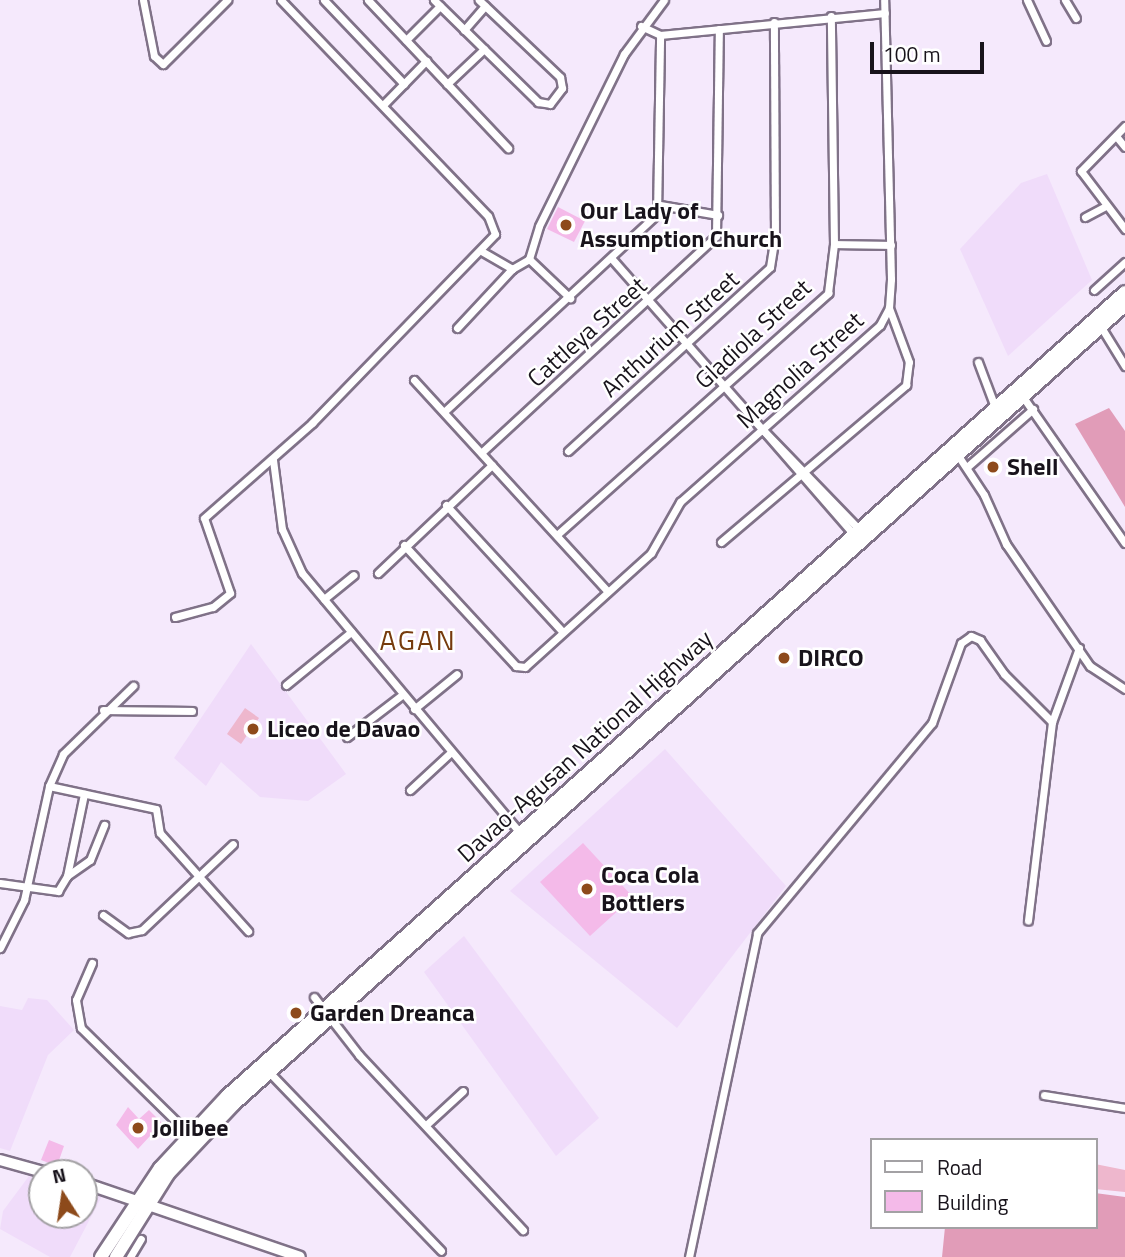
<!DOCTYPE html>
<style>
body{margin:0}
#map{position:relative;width:1125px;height:1257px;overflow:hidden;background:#f5e9fc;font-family:"Titillium Web",sans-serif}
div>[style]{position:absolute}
.built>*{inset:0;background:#f0dcfa}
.green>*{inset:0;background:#eeb7cd}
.forest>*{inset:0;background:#e19cb8}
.building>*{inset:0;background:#f4bae9}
.roads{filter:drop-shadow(2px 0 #807288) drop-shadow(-2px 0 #807288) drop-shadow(0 2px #807288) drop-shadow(0 -2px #807288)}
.minor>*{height:7px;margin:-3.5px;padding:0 3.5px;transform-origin:3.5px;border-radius:3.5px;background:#fff}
.secondary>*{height:10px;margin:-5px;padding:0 5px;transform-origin:5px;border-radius:5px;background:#fff}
.trunk>*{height:12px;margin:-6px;padding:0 6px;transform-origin:6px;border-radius:6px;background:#fff}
.dots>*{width:19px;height:19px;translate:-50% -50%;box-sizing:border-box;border:4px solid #fff;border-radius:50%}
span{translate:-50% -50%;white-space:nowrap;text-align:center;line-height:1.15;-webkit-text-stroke:5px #fff;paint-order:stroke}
.poi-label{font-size:24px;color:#18131b;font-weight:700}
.left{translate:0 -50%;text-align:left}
.street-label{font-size:24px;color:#18131b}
.quarter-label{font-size:28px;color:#763a0d;letter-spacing:2px}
.legend{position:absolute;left:870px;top:1138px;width:228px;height:91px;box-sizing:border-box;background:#fff;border:2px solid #a3a1a4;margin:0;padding:9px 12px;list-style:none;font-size:21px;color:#18131b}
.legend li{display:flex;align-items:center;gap:14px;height:35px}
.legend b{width:35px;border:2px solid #a3a1a4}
.north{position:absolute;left:28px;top:1159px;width:70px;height:70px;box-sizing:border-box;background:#fff;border:2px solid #a3a1a4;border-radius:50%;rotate:348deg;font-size:19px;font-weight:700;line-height:28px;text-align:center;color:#18131b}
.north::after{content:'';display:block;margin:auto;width:24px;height:32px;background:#8d4a1b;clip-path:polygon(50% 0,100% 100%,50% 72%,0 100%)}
.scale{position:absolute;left:870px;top:42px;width:114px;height:32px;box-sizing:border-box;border:4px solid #18131b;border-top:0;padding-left:9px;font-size:21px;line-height:24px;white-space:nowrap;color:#18131b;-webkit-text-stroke:5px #fff;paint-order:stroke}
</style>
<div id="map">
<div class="built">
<div style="clip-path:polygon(1047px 174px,1092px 280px,1008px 356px,960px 249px,1021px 183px)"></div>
<div style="clip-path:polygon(251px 644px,346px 774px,308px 801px,260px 797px,221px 762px,206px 786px,174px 758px)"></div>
<div style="clip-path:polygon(665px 749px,786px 886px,677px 1028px,510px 891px)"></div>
<div style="clip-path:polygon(464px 936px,599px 1118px,556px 1156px,424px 972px)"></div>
<div style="clip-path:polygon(28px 998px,47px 1000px,74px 1030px,48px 1055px,10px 1151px,0 1148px,0 1006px,22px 1010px)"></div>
<div style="clip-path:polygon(29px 1176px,42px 1180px,42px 1215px,84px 1215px,84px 1191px,102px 1196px,70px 1257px,50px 1257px,0 1229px,3px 1211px)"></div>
</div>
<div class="green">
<div style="clip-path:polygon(245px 708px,259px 718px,241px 744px,227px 734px)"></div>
<div style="clip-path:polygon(1095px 1164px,1125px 1170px,1125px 1192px,1095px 1189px)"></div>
</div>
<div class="forest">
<div style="clip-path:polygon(1109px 408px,1125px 431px,1125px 507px,1075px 424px)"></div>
<div style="clip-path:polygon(1095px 1193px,1125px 1197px,1125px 1257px,942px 1257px,945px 1227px,1095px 1227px)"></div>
</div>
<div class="building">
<div style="clip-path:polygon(558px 207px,585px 221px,574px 242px,547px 229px)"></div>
<div style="clip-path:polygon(583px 843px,633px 897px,590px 936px,540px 882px)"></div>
<div style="clip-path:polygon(128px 1107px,139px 1119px,149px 1110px,162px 1123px,138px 1149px,116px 1125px)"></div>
<div style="clip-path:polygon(49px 1140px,64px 1146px,57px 1166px,41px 1160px)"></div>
</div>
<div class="roads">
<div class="minor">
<div style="left:143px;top:0;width:57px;rotate:78.9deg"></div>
<div style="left:154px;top:56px;width:12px;rotate:42deg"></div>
<div style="left:163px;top:64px;width:91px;rotate:-45deg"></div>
<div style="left:324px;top:0;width:116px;rotate:46.4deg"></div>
<div style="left:368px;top:0;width:204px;rotate:46.6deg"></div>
<div style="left:434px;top:0;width:146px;rotate:44.4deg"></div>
<div style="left:538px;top:102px;width:12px;rotate:9deg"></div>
<div style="left:550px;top:104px;width:20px;rotate:-53deg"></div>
<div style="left:562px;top:88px;width:11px;rotate:-100deg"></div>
<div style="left:560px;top:77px;width:112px;rotate:-136.5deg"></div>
<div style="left:1027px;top:0;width:45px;rotate:65.1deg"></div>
<div style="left:1065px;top:0;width:21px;rotate:59deg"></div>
<div style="left:641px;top:26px;width:21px;rotate:25deg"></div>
<div style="left:660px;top:35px;width:226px;rotate:-5.6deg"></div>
<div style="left:464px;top:30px;width:32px;rotate:-49deg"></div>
<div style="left:406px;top:40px;width:48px;rotate:-45deg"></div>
<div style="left:447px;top:84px;width:51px;rotate:-43.4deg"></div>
<div style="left:383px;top:105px;width:62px;rotate:-45.7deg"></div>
<div style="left:1125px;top:126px;width:63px;rotate:134.4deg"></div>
<div style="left:1081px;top:171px;width:73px;rotate:52.8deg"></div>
<div style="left:1116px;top:136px;width:14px;rotate:51deg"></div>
<div style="left:660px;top:205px;width:59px;rotate:9.8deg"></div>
<div style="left:1085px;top:217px;width:24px;rotate:-28deg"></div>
<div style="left:834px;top:244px;width:57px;rotate:1deg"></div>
<div style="left:483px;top:252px;width:34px;rotate:30deg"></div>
<div style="left:512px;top:269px;width:20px;rotate:-30deg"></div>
<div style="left:529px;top:259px;width:34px;rotate:-73deg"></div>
<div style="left:539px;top:226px;width:192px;rotate:-63.7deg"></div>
<div style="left:624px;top:54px;width:67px;rotate:-53.5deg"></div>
<div style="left:529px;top:259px;width:57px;rotate:43.6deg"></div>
<div style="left:612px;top:259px;width:228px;rotate:48.6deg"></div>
<div style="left:763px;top:430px;width:139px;rotate:45.9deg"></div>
<div style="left:1094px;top:290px;width:42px;rotate:-42.1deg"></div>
<div style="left:1101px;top:327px;width:46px;rotate:58.4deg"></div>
<div style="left:457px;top:328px;width:81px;rotate:-47deg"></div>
<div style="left:978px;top:362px;width:48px;rotate:69.3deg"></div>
<div style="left:414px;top:380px;width:287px;rotate:47.5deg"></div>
<div style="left:1023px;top:397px;width:178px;rotate:55.1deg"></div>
<div style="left:446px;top:410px;width:288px;rotate:-42.9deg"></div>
<div style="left:657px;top:214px;width:179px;rotate:-89deg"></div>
<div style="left:763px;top:430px;width:142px;rotate:49deg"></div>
<div style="left:568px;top:451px;width:273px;rotate:-42.3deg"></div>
<div style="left:770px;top:267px;width:30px;rotate:-81deg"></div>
<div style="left:775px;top:237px;width:215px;rotate:-90.3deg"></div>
<div style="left:482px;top:452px;width:318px;rotate:-42.7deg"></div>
<div style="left:716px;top:236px;width:207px;rotate:-89.2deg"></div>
<div style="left:957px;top:454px;width:49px;rotate:56.6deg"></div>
<div style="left:984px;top:495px;width:54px;rotate:65.8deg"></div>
<div style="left:1006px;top:544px;width:148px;rotate:55.5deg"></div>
<div style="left:1090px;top:666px;width:42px;rotate:33.3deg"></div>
<div style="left:273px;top:460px;width:70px;rotate:82.6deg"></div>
<div style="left:282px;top:529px;width:48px;rotate:65.6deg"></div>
<div style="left:302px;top:573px;width:341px;rotate:50deg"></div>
<div style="left:967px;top:467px;width:88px;rotate:-41.3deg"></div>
<div style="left:446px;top:505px;width:171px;rotate:47.4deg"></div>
<div style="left:559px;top:533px;width:361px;rotate:-41.7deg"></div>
<div style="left:828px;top:293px;width:49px;rotate:-83deg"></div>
<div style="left:834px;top:244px;width:228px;rotate:-90.8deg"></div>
<div style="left:721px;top:542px;width:243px;rotate:-40.3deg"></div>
<div style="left:906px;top:385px;width:23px;rotate:-83deg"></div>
<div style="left:909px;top:362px;width:58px;rotate:-110.3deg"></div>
<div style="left:404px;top:545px;width:165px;rotate:47.2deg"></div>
<div style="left:516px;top:666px;width:9px;rotate:6deg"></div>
<div style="left:525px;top:667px;width:170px;rotate:-42.1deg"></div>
<div style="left:651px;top:553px;width:59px;rotate:-60.4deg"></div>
<div style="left:680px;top:502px;width:267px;rotate:-41.5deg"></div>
<div style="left:880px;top:325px;width:19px;rotate:-62deg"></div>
<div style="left:889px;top:308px;width:29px;rotate:-86deg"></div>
<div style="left:891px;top:279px;width:279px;rotate:-91.4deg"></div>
<div style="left:378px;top:573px;width:157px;rotate:-43.5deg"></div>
<div style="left:324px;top:599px;width:38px;rotate:-39deg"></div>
<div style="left:175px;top:617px;width:39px;rotate:-15deg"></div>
<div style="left:213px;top:607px;width:22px;rotate:-39deg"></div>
<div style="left:230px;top:593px;width:79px;rotate:-109.1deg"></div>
<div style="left:204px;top:518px;width:144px;rotate:-41.3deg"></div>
<div style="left:312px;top:423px;width:263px;rotate:-45.9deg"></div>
<div style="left:495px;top:234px;width:19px;rotate:-111deg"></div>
<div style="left:488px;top:216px;width:299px;rotate:-133.8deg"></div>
<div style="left:286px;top:685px;width:84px;rotate:-39.2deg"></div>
<div style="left:414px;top:709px;width:55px;rotate:-39.1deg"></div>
<div style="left:103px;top:710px;width:89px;rotate:0.6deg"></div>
<div style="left:1052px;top:722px;width:79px;rotate:-70deg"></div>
<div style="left:347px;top:737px;width:69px;rotate:-37.4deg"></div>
<div style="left:49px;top:786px;width:109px;rotate:12.1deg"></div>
<div style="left:156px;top:809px;width:24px;rotate:81deg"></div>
<div style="left:160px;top:833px;width:132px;rotate:48.1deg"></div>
<div style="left:410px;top:790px;width:56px;rotate:-42.8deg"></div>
<div style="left:67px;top:876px;width:28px;rotate:-35deg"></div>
<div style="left:90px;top:860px;width:38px;rotate:-68deg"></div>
<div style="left:0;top:883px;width:59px;rotate:7.9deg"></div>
<div style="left:58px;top:891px;width:17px;rotate:-59deg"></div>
<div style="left:67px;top:876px;width:84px;rotate:-78.3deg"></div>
<div style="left:103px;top:915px;width:31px;rotate:36deg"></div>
<div style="left:128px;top:933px;width:14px;rotate:-12deg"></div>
<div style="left:142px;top:930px;width:125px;rotate:-43.4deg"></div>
<div style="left:0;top:948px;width:54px;rotate:-63.4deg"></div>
<div style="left:24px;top:900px;width:117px;rotate:-77.6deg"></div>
<div style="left:49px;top:786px;width:35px;rotate:-66deg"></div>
<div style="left:63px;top:754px;width:98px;rotate:-44.2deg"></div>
<div style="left:92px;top:963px;width:40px;rotate:113.4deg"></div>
<div style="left:76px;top:1000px;width:28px;rotate:80deg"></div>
<div style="left:81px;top:1028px;width:151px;rotate:44.5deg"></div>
<div style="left:314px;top:997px;width:73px;rotate:52.2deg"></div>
<div style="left:359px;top:1055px;width:240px;rotate:46.9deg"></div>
<div style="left:269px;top:1072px;width:248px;rotate:46.1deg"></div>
<div style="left:1044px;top:1095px;width:82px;rotate:9.1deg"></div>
<div style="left:426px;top:1125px;width:50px;rotate:-42.6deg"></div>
<div style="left:130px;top:1257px;width:21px;rotate:-59deg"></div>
<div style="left:689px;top:1257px;width:331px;rotate:-78.1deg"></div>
<div style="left:757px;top:933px;width:273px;rotate:-50.2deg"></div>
<div style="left:932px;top:723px;width:85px;rotate:-70.1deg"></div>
<div style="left:961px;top:643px;width:12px;rotate:-35deg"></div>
<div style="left:971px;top:636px;width:10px;rotate:24deg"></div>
<div style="left:980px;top:640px;width:42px;rotate:54.8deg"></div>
<div style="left:1004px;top:674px;width:68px;rotate:45deg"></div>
<div style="left:1052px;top:722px;width:200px;rotate:96.9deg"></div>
</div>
<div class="secondary">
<div style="left:0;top:1160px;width:49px;rotate:15.5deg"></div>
<div style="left:84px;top:1183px;width:228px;rotate:18.9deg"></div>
</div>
<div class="trunk">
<div style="left:101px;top:1257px;width:107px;rotate:-56.5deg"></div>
<div style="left:160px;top:1168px;width:98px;rotate:-47.1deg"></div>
<div style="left:227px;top:1096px;width:1205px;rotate:-41.84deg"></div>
<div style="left:116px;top:1257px;width:98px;rotate:-57.9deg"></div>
<div style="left:168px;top:1174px;width:96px;rotate:-46.7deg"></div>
<div style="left:234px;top:1104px;width:1197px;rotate:-41.88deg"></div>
</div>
</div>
<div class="dots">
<div style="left:566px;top:225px;background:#8d4a1b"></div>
<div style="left:993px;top:467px;background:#8d4a1b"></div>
<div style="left:784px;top:658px;background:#8d4a1b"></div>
<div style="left:253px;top:729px;background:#8d4a1b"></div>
<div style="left:587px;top:889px;background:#8d4a1b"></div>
<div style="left:296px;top:1013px;background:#8d4a1b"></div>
<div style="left:138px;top:1128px;background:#8d4a1b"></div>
</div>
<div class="poi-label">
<span class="left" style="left:580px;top:225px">Our Lady of<br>Assumption Church</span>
<span class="left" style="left:1007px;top:467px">Shell</span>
<span class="left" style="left:798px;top:658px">DIRCO</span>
<span class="left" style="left:267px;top:729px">Liceo de Davao</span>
<span class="left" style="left:601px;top:889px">Coca Cola<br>Bottlers</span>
<span class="left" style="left:310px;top:1013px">Garden Dreanca</span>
<span class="left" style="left:152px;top:1128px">Jollibee</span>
</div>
<div class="street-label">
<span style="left:587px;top:332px;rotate:-42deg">Cattleya Street</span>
<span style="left:670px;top:334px;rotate:-42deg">Anthurium Street</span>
<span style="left:753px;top:334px;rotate:-43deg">Gladiola Street</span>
<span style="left:800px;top:370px;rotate:-42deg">Magnolia Street</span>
<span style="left:585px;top:746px;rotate:-42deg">Davao-Agusan National Highway</span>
</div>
<div class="quarter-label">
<span style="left:418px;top:640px">AGAN</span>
</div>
<ul class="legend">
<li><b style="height:9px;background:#fff"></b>Road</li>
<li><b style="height:19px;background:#f4bae9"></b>Building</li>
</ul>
<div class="north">N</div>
<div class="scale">100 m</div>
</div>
